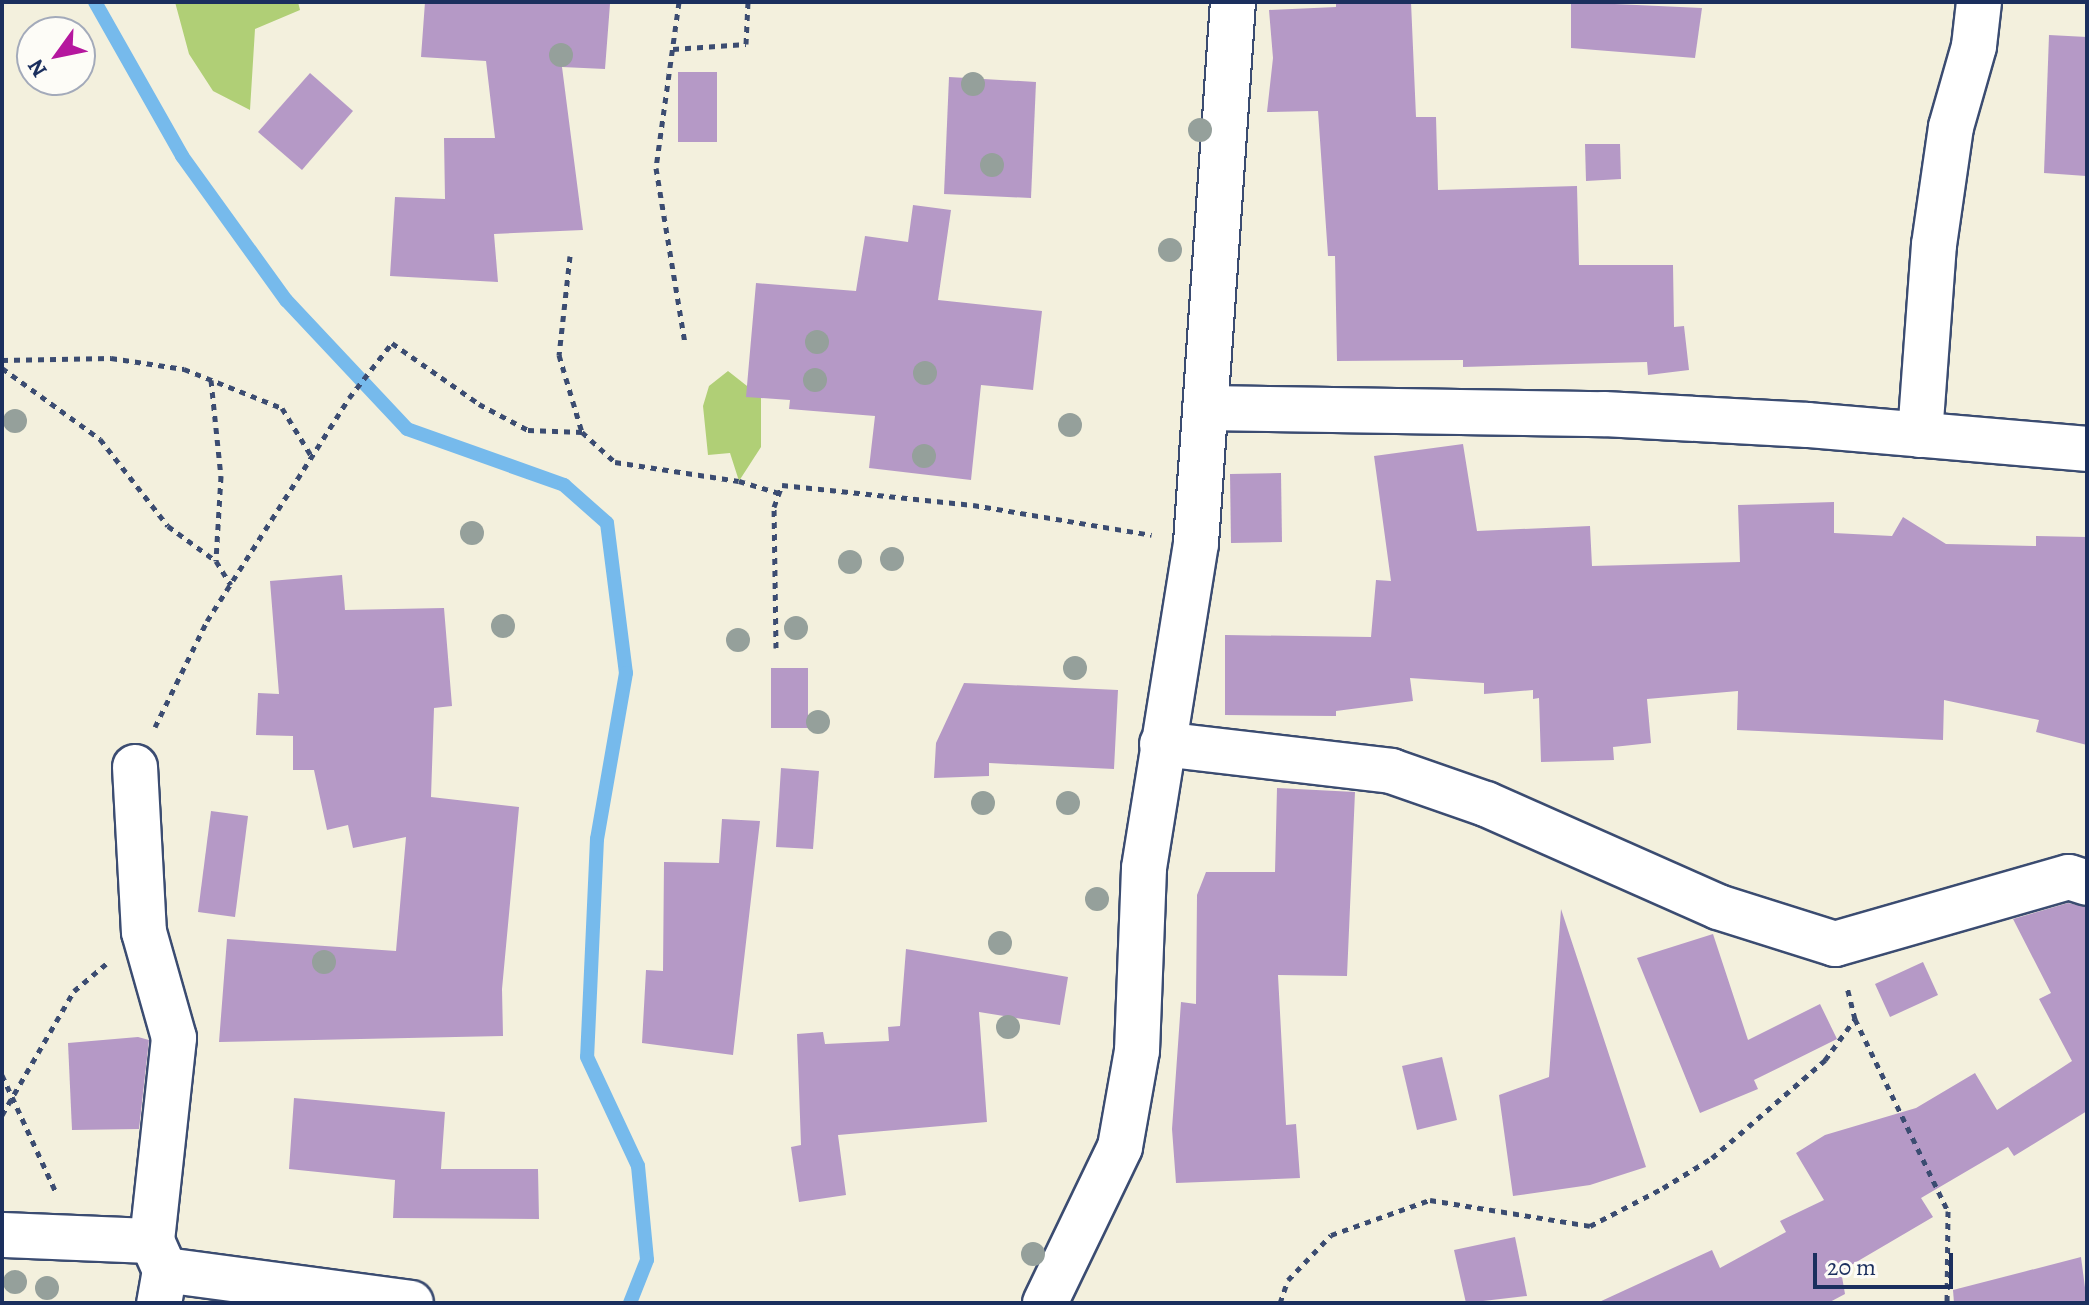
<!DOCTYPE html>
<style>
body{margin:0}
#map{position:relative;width:2089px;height:1305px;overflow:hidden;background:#f3f0dd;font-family:Alegreya,serif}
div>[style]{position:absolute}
.green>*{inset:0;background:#b0cf76}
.stream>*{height:14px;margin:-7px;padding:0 7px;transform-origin:7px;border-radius:7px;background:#76baec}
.building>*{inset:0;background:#b599c6}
.path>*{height:5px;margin-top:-2.5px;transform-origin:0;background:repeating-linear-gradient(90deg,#3b4c71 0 6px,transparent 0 12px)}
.roads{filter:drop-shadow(2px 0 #3b4c71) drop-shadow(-2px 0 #3b4c71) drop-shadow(0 2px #3b4c71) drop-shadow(0 -2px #3b4c71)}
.street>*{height:44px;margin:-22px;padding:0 22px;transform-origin:22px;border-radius:22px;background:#fff}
.trees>*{width:24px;height:24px;margin:-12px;border-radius:50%;background:#95a09b}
span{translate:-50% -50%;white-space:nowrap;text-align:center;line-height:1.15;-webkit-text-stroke:6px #fdfcf7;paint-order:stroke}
.frame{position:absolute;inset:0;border:4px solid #1b2f5e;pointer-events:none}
.north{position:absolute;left:16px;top:16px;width:80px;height:80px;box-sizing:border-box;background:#fdfcf7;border:2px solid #a3aaba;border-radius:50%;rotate:237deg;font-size:22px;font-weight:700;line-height:32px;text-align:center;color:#1b2f5e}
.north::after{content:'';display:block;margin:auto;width:28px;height:36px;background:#b5179e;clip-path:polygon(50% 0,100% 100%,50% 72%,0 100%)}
.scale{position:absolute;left:1813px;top:1253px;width:140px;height:36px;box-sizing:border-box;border:4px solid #1b2f5e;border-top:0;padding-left:10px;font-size:24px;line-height:28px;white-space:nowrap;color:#1b2f5e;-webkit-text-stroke:6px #fdfcf7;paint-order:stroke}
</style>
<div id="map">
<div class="green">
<div style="clip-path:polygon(175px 2px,298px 2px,300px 10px,255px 29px,250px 110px,213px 91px,189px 54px)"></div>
<div style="clip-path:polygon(728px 371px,761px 397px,761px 447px,739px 481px,730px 453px,708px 455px,703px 406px,709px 386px)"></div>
</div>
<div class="stream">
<div style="left:95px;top:2px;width:177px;rotate:60.5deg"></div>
<div style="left:182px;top:156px;width:178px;rotate:54.2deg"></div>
<div style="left:286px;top:300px;width:177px;rotate:46.8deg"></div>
<div style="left:407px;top:429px;width:167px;rotate:19.6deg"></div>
<div style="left:564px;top:485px;width:57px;rotate:41.5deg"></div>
<div style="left:607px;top:523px;width:151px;rotate:82.8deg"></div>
<div style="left:626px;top:673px;width:169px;rotate:99.9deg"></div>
<div style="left:597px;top:839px;width:218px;rotate:92.6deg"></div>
<div style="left:587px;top:1057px;width:120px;rotate:64.9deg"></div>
<div style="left:638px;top:1166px;width:94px;rotate:84.5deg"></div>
<div style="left:647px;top:1260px;width:46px;rotate:111.6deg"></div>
</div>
<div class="building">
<div style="clip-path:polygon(425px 2px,610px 4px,605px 69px,562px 67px,583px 230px,494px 234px,498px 282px,390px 276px,395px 197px,445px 199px,444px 138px,495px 138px,486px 61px,421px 57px)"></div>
<div style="clip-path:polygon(1336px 2px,1411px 2px,1416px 117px,1436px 117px,1438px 190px,1577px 186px,1579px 265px,1673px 265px,1674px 327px,1684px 326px,1689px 370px,1648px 375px,1647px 362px,1463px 367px,1463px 360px,1337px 361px,1335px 256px,1328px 256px,1318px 111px,1267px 112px,1273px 58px,1269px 10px,1336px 7px)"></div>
<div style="clip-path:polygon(1571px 2px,1702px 8px,1695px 58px,1571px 48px)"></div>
<div style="clip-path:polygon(2049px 35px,2087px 37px,2086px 176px,2044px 173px)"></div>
<div style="clip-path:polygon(678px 72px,717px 72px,717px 142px,678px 142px)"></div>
<div style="clip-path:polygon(310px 73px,353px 111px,302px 170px,258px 132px)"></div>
<div style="clip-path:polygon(949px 77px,1036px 82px,1031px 198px,944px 194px)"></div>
<div style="clip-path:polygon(1585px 144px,1620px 144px,1621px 179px,1586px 181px)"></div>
<div style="clip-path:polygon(913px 205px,951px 210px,938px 300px,1042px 311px,1033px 390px,981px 385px,971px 480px,869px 468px,875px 416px,789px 409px,790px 400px,746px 397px,756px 283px,856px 291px,865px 236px,908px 242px)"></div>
<div style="clip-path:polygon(1463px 444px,1477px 531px,1590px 526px,1592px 566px,1740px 562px,1738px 505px,1834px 502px,1834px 533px,1892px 536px,1903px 517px,1946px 544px,2036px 546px,2036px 536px,2087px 537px,2087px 745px,2036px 732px,2039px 720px,1944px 700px,1943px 740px,1737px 730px,1738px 691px,1647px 699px,1651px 743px,1613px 747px,1614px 760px,1541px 762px,1539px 698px,1533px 699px,1533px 690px,1484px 694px,1484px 683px,1410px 678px,1413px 701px,1336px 711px,1336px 716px,1225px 715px,1225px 635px,1371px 637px,1376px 580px,1391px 581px,1374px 456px)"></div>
<div style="clip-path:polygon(1281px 473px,1282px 542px,1231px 543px,1230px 474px)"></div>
<div style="clip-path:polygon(342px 575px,345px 610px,444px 608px,452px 706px,434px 708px,431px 797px,519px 807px,502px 989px,503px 1036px,219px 1042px,227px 939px,396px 951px,406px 837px,353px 848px,348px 825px,327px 830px,314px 770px,293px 770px,293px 736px,256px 735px,258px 693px,279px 694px,270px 581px)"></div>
<div style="clip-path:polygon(771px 668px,808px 668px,808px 728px,771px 728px)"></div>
<div style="clip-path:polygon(964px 683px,1118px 690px,1114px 769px,989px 763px,989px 776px,934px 778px,936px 743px)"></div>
<div style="clip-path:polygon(781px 768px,819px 771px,813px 849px,776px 847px)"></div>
<div style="clip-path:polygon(1277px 788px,1355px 792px,1347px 976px,1278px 975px,1286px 1125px,1296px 1124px,1300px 1178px,1176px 1183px,1172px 1129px,1181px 1002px,1196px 1004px,1197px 895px,1206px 872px,1275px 872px)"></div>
<div style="clip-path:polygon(211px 811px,248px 816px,235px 917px,198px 912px)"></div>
<div style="clip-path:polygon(722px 819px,760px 821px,733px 1055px,642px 1043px,646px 970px,663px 971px,664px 862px,719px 863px)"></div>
<div style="clip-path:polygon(2068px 903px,2087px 907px,2087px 1111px,2014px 1156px,2008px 1147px,1921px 1198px,1933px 1217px,1841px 1271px,1845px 1294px,1828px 1303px,1597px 1303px,1712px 1250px,1720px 1268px,1786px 1232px,1780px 1221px,1824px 1200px,1796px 1153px,1825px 1135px,1916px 1108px,1975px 1073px,1997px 1110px,2072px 1061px,2039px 999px,2051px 993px,2013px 919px)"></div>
<div style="clip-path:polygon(1561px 909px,1646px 1167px,1590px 1185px,1513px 1196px,1499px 1095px,1549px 1077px)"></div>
<div style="clip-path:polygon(1713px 934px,1748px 1040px,1820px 1004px,1837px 1039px,1754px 1080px,1758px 1089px,1700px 1113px,1637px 958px)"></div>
<div style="clip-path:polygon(906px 949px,1068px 977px,1060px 1025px,979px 1012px,987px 1122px,838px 1135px,846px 1195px,799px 1202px,791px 1147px,801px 1145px,797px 1034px,823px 1032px,825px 1044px,889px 1041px,888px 1027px,900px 1026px)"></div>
<div style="clip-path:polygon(1923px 962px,1938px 995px,1890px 1017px,1875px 984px)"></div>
<div style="clip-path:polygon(138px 1037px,149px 1040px,139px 1129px,72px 1130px,68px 1043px)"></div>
<div style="clip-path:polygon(1442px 1057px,1457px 1120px,1417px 1130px,1402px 1066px)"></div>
<div style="clip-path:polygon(294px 1098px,445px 1112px,441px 1169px,538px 1169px,539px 1219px,393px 1218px,395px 1180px,289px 1169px)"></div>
<div style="clip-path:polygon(1515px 1237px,1527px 1296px,1466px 1303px,1454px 1250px)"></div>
<div style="clip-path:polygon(2081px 1257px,2087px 1303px,1954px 1303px,1953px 1290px)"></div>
</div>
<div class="path">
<div style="left:679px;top:2px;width:168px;rotate:97.9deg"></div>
<div style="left:656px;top:168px;width:177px;rotate:80.6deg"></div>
<div style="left:673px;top:49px;width:73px;rotate:-3.9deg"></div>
<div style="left:746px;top:44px;width:42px;rotate:-87.3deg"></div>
<div style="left:570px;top:256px;width:100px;rotate:96.3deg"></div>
<div style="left:559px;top:355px;width:80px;rotate:73.4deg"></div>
<div style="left:582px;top:432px;width:45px;rotate:42.3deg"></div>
<div style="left:615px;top:462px;width:125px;rotate:8.7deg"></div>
<div style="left:739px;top:481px;width:42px;rotate:16.7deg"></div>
<div style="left:2px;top:360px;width:109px;rotate:-1.1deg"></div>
<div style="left:111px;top:358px;width:74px;rotate:8.6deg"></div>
<div style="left:184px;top:369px;width:105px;rotate:21.7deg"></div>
<div style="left:282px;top:408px;width:57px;rotate:58.5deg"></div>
<div style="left:2px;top:368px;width:121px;rotate:35.9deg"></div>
<div style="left:100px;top:439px;width:110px;rotate:52deg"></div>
<div style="left:168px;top:526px;width:59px;rotate:36.1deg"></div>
<div style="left:211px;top:380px;width:97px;rotate:84.1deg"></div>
<div style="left:221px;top:476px;width:85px;rotate:93.4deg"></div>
<div style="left:216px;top:561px;width:28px;rotate:58deg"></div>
<div style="left:776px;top:648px;width:141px;rotate:-90.8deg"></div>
<div style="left:774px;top:507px;width:23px;rotate:-70deg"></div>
<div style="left:782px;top:485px;width:192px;rotate:6deg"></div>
<div style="left:973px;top:505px;width:181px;rotate:9.5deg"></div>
<div style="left:155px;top:727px;width:118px;rotate:-63.9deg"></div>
<div style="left:207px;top:621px;width:264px;rotate:-57.5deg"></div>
<div style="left:349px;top:398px;width:70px;rotate:-52deg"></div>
<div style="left:392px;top:343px;width:106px;rotate:35deg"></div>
<div style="left:479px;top:404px;width:55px;rotate:28deg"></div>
<div style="left:528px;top:430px;width:54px;rotate:2.1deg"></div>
<div style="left:1855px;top:1019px;width:213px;rotate:64.2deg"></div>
<div style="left:1948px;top:1211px;width:92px;rotate:90.6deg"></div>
<div style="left:2px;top:1075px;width:127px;rotate:65.3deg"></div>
<div style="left:2px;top:1115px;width:143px;rotate:-59.9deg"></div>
<div style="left:74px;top:991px;width:42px;rotate:-40.2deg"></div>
<div style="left:1280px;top:1303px;width:24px;rotate:-71deg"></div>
<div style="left:1288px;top:1280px;width:62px;rotate:-46.3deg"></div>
<div style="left:1331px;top:1235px;width:105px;rotate:-19.5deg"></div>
<div style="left:1430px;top:1200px;width:162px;rotate:9.2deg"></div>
<div style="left:1590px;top:1226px;width:82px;rotate:-27.5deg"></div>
<div style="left:1663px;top:1188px;width:57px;rotate:-31.5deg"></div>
<div style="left:1712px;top:1158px;width:150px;rotate:-40.9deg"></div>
<div style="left:1825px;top:1060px;width:51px;rotate:-53.8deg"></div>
<div style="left:1855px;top:1019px;width:33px;rotate:-104deg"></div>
</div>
<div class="roads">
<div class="street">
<div style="left:1205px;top:408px;width:399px;rotate:0.9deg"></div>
<div style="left:1604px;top:414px;width:204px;rotate:3.1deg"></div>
<div style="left:1808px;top:425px;width:280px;rotate:4.9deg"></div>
<div style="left:1920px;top:435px;width:191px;rotate:-85.8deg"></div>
<div style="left:1934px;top:245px;width:119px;rotate:-81.8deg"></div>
<div style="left:1951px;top:127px;width:84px;rotate:-74.1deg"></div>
<div style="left:1974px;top:46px;width:44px;rotate:-83.5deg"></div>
<div style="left:1162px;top:744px;width:231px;rotate:6.7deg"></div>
<div style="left:1391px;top:771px;width:101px;rotate:19.2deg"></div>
<div style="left:1486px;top:804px;width:254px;rotate:23.9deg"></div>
<div style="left:1718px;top:907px;width:123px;rotate:17.5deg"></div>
<div style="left:1835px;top:944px;width:243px;rotate:-16deg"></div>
<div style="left:2069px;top:877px;width:19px;rotate:18deg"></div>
<div style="left:135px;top:767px;width:165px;rotate:86.9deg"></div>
<div style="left:144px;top:932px;width:110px;rotate:74.2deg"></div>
<div style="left:174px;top:1038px;width:204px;rotate:96.2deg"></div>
<div style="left:152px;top:1241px;width:32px;rotate:66deg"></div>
<div style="left:165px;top:1270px;width:34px;rotate:100deg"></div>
<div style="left:2px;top:1235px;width:150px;rotate:2.3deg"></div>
<div style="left:165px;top:1270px;width:248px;rotate:7.6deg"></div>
<div style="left:1045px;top:1303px;width:173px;rotate:-64.3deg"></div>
<div style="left:1120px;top:1147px;width:97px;rotate:-80deg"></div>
<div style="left:1137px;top:1051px;width:183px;rotate:-87.8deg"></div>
<div style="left:1144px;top:868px;width:329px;rotate:-80.9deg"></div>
<div style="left:1196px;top:543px;width:542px;rotate:-86.09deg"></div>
</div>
</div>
<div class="trees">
<div style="left:561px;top:55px"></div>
<div style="left:973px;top:84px"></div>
<div style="left:1200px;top:130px"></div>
<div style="left:992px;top:165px"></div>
<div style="left:1170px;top:250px"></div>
<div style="left:817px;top:342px"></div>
<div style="left:925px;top:373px"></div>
<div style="left:815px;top:380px"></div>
<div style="left:15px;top:421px"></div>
<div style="left:1070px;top:425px"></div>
<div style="left:924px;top:456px"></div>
<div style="left:472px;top:533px"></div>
<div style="left:892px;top:559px"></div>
<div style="left:850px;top:562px"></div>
<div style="left:503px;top:626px"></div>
<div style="left:796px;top:628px"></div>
<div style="left:738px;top:640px"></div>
<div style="left:1075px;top:668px"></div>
<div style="left:818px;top:722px"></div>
<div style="left:983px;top:803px"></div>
<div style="left:1068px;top:803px"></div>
<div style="left:1097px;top:899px"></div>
<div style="left:1000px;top:943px"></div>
<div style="left:324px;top:962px"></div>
<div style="left:1008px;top:1027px"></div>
<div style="left:1033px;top:1254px"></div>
<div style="left:15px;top:1282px"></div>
<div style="left:47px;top:1288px"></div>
</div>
<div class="frame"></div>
<div class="north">N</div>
<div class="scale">20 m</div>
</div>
